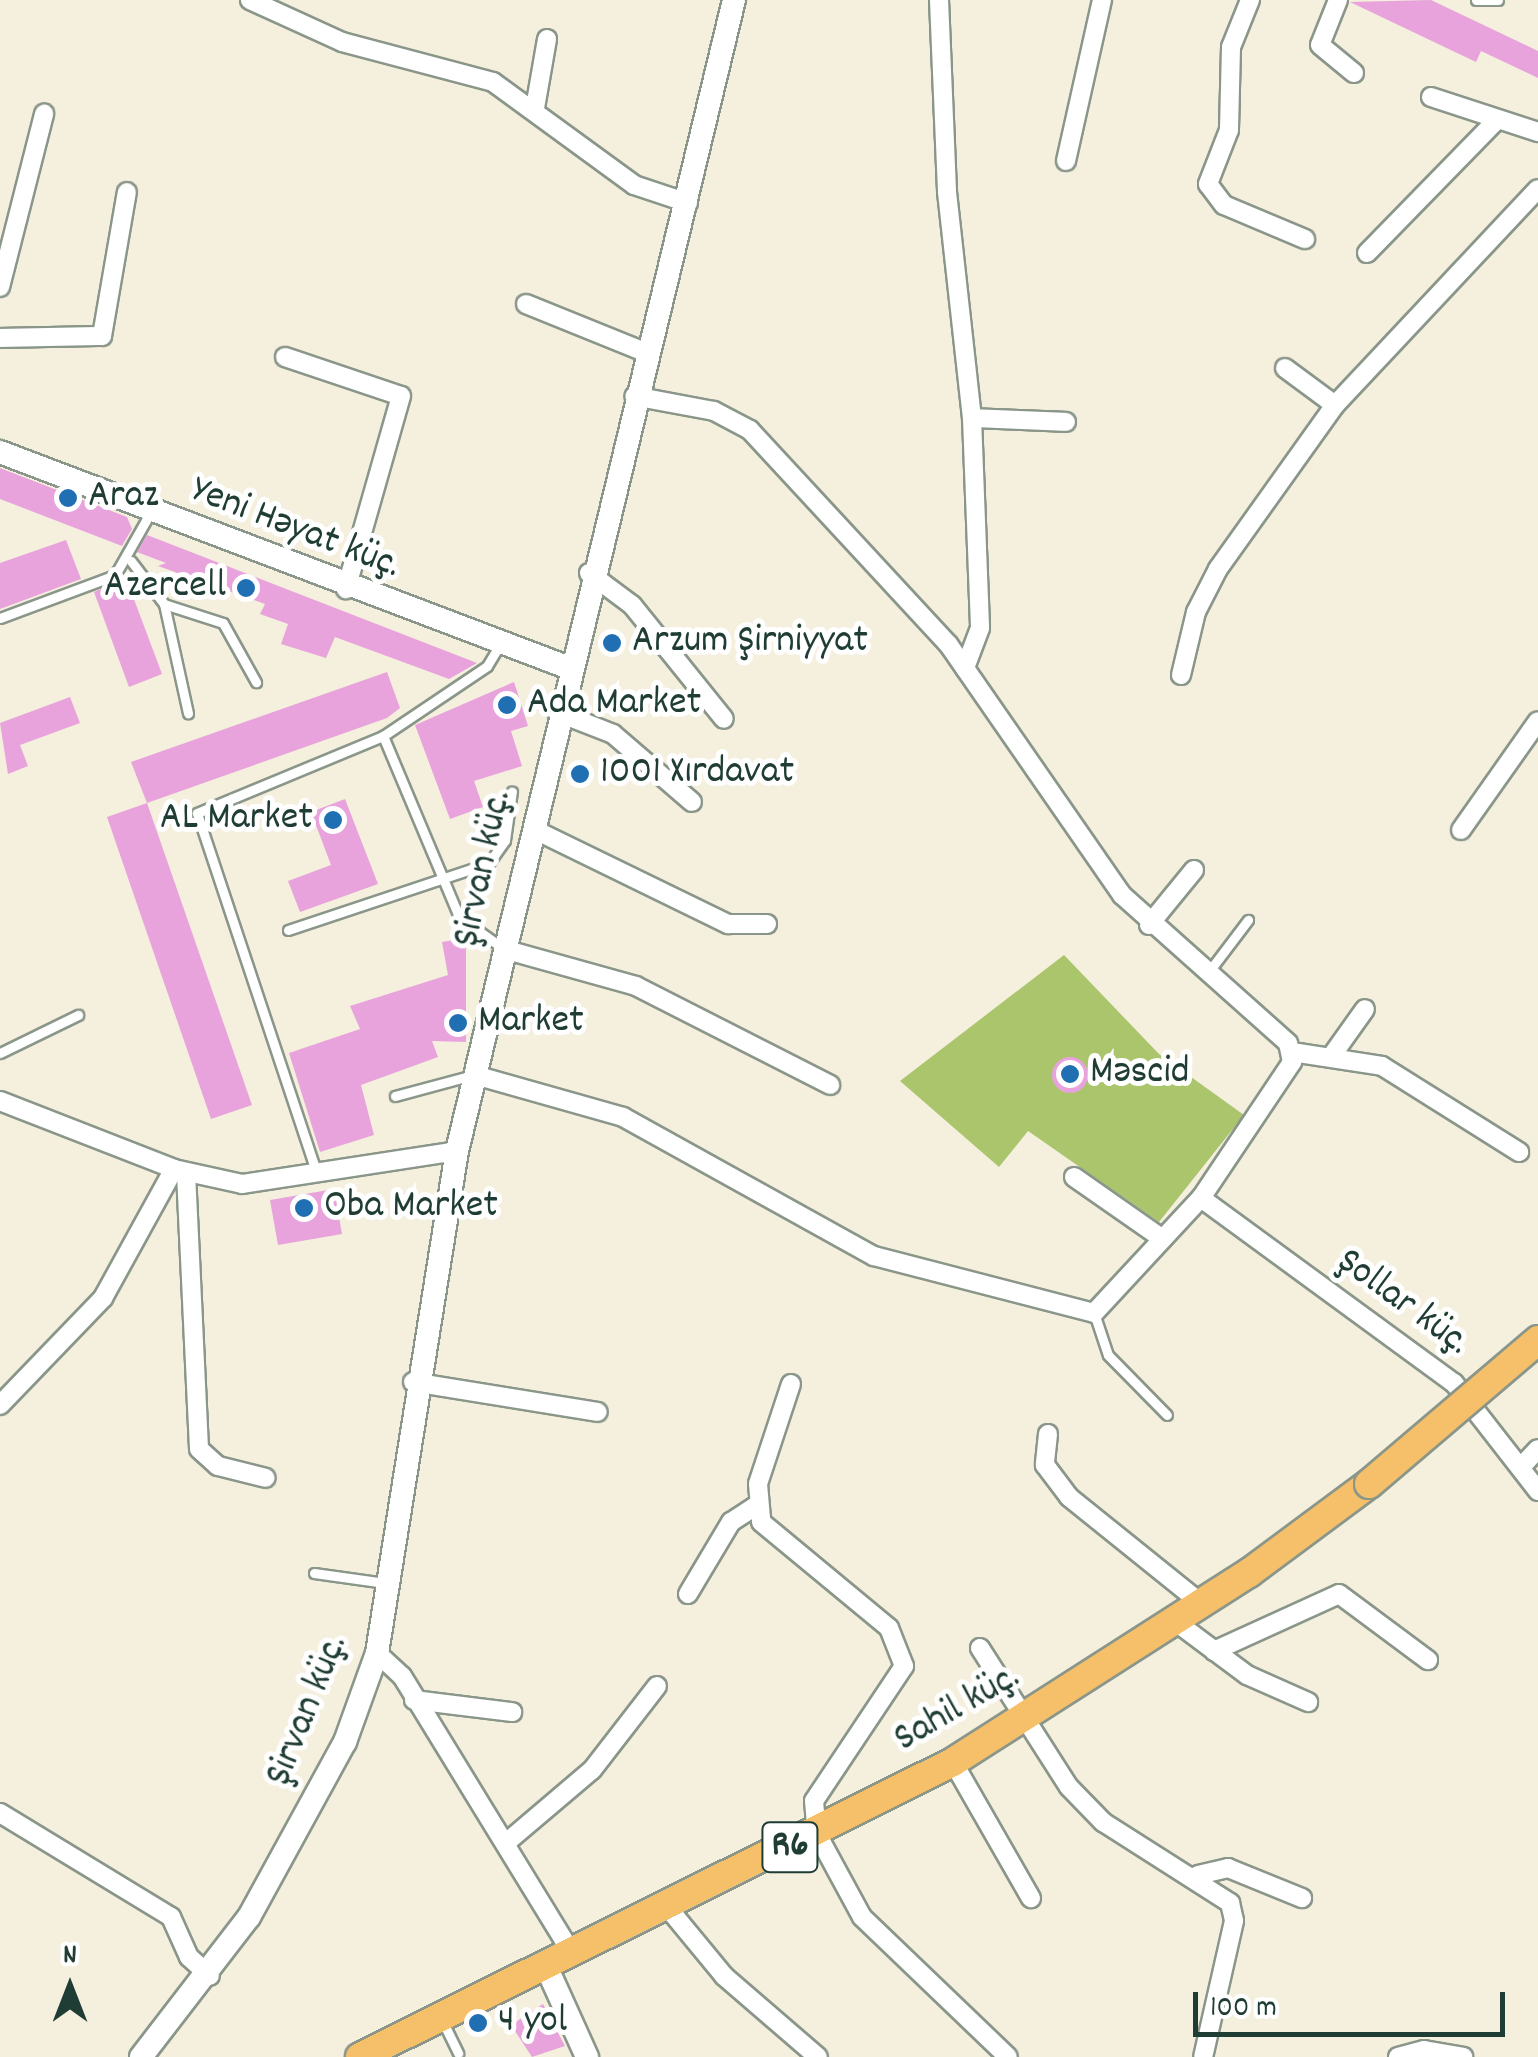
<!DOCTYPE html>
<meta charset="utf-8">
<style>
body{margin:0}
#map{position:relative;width:1538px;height:2057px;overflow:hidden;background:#f5efde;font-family:Dekko,sans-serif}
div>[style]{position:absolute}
.green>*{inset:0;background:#abc56c}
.building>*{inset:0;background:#e8a3dc}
.round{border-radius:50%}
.roads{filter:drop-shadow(2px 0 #8a9689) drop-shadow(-2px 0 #8a9689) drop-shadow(0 2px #8a9689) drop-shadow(0 -2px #8a9689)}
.service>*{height:9px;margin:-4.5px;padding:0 4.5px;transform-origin:4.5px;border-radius:4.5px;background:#fff}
.minor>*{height:18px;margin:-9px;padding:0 9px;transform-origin:9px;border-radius:9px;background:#fff}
.tertiary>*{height:22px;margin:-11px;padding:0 11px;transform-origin:11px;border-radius:11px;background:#fff}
.primary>*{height:28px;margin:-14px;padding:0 14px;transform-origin:14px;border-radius:14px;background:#f6c06b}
.bridges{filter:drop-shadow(2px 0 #8a9689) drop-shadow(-2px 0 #8a9689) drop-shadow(0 2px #8a9689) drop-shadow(0 -2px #8a9689)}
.primary-bridge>*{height:28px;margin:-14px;padding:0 14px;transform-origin:14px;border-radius:14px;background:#f6c06b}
.dots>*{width:28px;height:28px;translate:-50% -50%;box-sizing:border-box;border:5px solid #fff;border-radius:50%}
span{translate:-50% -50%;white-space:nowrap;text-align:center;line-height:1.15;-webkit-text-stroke:10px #fff;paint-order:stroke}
.shield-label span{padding:2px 8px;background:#fff;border:2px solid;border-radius:8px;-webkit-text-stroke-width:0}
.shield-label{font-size:38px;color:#1f3d34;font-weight:700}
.poi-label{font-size:40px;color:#1f3d34}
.left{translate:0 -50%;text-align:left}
.right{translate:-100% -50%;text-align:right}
.street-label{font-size:40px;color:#1f3d34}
.north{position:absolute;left:20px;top:1937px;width:100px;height:100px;-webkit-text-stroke:8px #fff;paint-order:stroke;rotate:0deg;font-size:28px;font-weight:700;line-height:40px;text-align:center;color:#1f3d34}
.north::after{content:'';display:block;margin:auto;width:35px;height:45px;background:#1f3d34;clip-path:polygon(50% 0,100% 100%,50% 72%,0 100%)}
.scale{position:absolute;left:1193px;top:1992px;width:312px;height:45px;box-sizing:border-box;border:5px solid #1f3d34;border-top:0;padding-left:12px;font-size:30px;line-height:35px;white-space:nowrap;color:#1f3d34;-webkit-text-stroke:8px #fff;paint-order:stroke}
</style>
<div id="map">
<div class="green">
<div style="clip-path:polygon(1064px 955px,1159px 1054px,1244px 1115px,1159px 1222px,1028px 1131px,999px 1167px,900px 1081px)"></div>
</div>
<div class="building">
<div style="clip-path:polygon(1431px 0,1538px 51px,1538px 78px,1481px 51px,1476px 62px,1350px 2px)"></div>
<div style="clip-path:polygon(0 468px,127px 517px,132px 529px,122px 546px,0 499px)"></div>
<div style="clip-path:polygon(147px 535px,477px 663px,449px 679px,335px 637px,326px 658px,281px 644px,288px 624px,260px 614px,265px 604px,158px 566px,166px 563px,137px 552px)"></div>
<div style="clip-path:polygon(66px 540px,81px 579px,0 609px,0 563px)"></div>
<div style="clip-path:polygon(126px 578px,162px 674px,129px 687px,94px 592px)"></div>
<div style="clip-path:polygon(387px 672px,400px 708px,387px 718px,147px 803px,131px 762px)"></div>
<div style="clip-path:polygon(514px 682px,528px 726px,511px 731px,522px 766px,474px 781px,483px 807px,450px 819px,415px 725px)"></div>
<div style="clip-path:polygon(70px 697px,80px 723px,20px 745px,28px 766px,8px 774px,0 723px)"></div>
<div style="clip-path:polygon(345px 799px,378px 884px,300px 912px,288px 881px,331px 865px,311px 812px)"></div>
<div style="clip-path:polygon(147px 803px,252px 1105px,211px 1119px,107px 817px)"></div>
<div style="clip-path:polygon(466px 938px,466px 1042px,432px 1041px,438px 1057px,361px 1085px,374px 1135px,320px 1152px,289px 1053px,360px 1029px,350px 1006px,448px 975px,442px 942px)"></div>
<div class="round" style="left:1052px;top:1057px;width:36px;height:36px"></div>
<div style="clip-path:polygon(334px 1189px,342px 1234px,278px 1245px,270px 1200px)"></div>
<div style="clip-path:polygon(543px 2004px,565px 2046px,532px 2057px,511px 2025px)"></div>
</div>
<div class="roads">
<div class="service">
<div style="left:1476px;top:0;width:22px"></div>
<div style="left:131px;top:561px;width:54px;rotate:52.5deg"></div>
<div style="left:164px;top:604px;width:112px;rotate:77.6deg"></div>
<div style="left:164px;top:604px;width:62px;rotate:17.9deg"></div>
<div style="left:223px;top:623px;width:68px;rotate:60.8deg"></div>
<div style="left:0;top:618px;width:123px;rotate:-20.5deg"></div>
<div style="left:115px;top:575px;width:69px;rotate:-60.5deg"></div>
<div style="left:383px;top:736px;width:196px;rotate:67.2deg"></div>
<div style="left:459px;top:917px;width:55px;rotate:35.4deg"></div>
<div style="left:288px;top:930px;width:212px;rotate:-18.4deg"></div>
<div style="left:489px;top:863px;width:28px;rotate:-55deg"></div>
<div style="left:505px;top:840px;width:49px;rotate:-81.9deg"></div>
<div style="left:1207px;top:974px;width:68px;rotate:-52.8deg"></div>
<div style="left:0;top:1053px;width:87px;rotate:-26deg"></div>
<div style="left:395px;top:1096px;width:81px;rotate:-15.1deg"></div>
<div style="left:317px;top:1174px;width:380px;rotate:-108.4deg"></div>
<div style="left:197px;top:813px;width:201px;rotate:-22.5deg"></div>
<div style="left:383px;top:736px;width:125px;rotate:-33.9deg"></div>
<div style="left:487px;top:666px;width:21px;rotate:-59deg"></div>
<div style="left:1094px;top:1313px;width:44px;rotate:71.6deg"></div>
<div style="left:1108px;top:1355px;width:84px;rotate:45.5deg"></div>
<div style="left:314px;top:1573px;width:72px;rotate:8deg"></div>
<div style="left:442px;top:2020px;width:37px;rotate:64deg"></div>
</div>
<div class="minor">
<div style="left:250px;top:0;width:101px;rotate:24.5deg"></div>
<div style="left:342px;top:42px;width:156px;rotate:14.8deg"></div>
<div style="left:493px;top:82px;width:175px;rotate:36.1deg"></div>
<div style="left:634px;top:185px;width:57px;rotate:18.4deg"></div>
<div style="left:939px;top:0;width:192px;rotate:87.6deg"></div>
<div style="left:947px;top:192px;width:227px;rotate:83.7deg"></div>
<div style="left:972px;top:418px;width:210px;rotate:87.8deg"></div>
<div style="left:980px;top:628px;width:43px;rotate:110.6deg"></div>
<div style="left:1250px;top:0;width:51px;rotate:112deg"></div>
<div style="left:1231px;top:47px;width:83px;rotate:91.4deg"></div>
<div style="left:1229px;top:130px;width:58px;rotate:111.3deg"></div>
<div style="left:1208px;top:184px;width:26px;rotate:53deg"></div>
<div style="left:1224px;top:205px;width:88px;rotate:22.8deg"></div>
<div style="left:1338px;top:0;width:48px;rotate:111.8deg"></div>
<div style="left:1320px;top:45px;width:44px;rotate:39.5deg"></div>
<div style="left:1431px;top:97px;width:113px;rotate:18.1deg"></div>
<div style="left:535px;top:108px;width:70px;rotate:-80.1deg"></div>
<div style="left:1066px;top:161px;width:165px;rotate:-77.4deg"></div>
<div style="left:1367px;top:253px;width:182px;rotate:-45.7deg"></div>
<div style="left:0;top:287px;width:179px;rotate:-75.7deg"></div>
<div style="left:526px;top:304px;width:128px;rotate:22deg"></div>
<div style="left:0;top:338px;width:102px;rotate:-1.1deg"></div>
<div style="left:102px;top:336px;width:146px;rotate:-80.2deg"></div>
<div style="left:285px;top:357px;width:122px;rotate:18.6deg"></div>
<div style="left:401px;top:396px;width:201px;rotate:105.9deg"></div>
<div style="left:1285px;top:368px;width:62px;rotate:36.5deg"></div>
<div style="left:972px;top:418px;width:94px;rotate:2.4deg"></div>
<div style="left:589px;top:573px;width:54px;rotate:36.7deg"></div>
<div style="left:632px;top:605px;width:146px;rotate:51.1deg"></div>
<div style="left:1181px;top:675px;width:65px;rotate:-76.6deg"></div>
<div style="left:1196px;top:612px;width:48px;rotate:-62.9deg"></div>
<div style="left:1218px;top:569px;width:201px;rotate:-54.5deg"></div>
<div style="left:1335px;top:405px;width:296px;rotate:-46.8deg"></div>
<div style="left:557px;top:712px;width:60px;rotate:21.4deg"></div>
<div style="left:613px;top:734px;width:104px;rotate:40.7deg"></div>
<div style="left:533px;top:829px;width:217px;rotate:26deg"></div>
<div style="left:728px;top:924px;width:39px"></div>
<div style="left:1461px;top:830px;width:133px;rotate:-54.8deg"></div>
<div style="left:1149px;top:925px;width:71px;rotate:-50.7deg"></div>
<div style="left:507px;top:950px;width:134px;rotate:15.6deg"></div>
<div style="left:636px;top:986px;width:218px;rotate:27deg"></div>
<div style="left:1292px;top:1052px;width:91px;rotate:8.8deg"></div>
<div style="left:1382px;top:1066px;width:162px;rotate:32.1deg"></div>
<div style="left:1333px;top:1054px;width:55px;rotate:-54.6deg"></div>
<div style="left:475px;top:1075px;width:154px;rotate:15.8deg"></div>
<div style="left:623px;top:1117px;width:287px;rotate:29deg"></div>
<div style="left:874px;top:1256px;width:227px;rotate:14.5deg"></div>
<div style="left:1094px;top:1313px;width:157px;rotate:-47.1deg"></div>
<div style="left:1201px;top:1198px;width:164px;rotate:-56.2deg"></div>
<div style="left:1292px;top:1062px;width:19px;rotate:-102deg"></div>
<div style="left:1288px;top:1043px;width:222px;rotate:-138.3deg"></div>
<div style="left:1122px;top:895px;width:305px;rotate:-124.7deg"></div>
<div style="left:948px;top:644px;width:292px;rotate:-132.8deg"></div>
<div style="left:750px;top:430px;width:41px;rotate:-152.2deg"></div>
<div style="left:714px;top:411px;width:81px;rotate:-169.4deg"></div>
<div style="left:0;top:1101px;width:187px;rotate:21.3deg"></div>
<div style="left:174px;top:1169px;width:70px;rotate:12.4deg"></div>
<div style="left:242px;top:1184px;width:218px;rotate:-8.7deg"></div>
<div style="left:186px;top:1173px;width:276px;rotate:87.3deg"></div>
<div style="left:199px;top:1449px;width:25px;rotate:42deg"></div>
<div style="left:218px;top:1466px;width:49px;rotate:14deg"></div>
<div style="left:1074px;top:1177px;width:108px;rotate:34.9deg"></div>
<div style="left:1201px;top:1198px;width:313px;rotate:36.2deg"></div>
<div style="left:1454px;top:1383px;width:137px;rotate:52.1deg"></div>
<div style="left:413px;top:1382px;width:187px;rotate:9.2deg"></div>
<div style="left:791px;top:1384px;width:105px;rotate:108.3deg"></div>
<div style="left:758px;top:1484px;width:38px;rotate:85deg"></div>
<div style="left:761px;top:1522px;width:166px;rotate:39.6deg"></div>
<div style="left:889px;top:1628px;width:41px;rotate:68.5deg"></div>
<div style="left:904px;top:1666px;width:162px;rotate:123.7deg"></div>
<div style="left:814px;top:1801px;width:33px;rotate:85deg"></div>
<div style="left:817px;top:1834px;width:94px;rotate:61.5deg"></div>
<div style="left:862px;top:1917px;width:202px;rotate:43.8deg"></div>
<div style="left:0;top:1405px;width:149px;rotate:-46.1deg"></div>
<div style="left:103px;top:1298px;width:147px;rotate:-61.2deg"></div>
<div style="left:1048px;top:1434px;width:31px;rotate:96deg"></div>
<div style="left:1045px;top:1465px;width:40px;rotate:53deg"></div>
<div style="left:1069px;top:1497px;width:171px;rotate:38.8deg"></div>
<div style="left:1522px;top:1466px;width:23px;rotate:-47deg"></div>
<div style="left:688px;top:1594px;width:84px;rotate:-59.2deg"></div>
<div style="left:731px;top:1522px;width:31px;rotate:-33deg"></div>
<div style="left:1176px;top:1622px;width:89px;rotate:36.7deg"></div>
<div style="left:1247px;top:1675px;width:67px;rotate:23.9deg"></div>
<div style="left:980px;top:1648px;width:165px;rotate:57.4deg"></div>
<div style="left:1069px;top:1787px;width:49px;rotate:45.8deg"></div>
<div style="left:1103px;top:1822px;width:151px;rotate:32.5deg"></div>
<div style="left:1230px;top:1903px;width:18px;rotate:77deg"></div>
<div style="left:1234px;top:1921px;width:139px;rotate:102.8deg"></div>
<div style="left:1214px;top:1651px;width:137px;rotate:-24.5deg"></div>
<div style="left:1339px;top:1594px;width:111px;rotate:36.6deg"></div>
<div style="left:377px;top:1653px;width:34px;rotate:43deg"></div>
<div style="left:402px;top:1676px;width:325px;rotate:58.5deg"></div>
<div style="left:414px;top:1700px;width:99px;rotate:7deg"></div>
<div style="left:953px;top:1762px;width:157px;rotate:60.2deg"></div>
<div style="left:0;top:1813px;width:200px;rotate:31.3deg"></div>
<div style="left:171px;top:1917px;width:44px;rotate:65.8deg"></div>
<div style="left:189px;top:1957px;width:28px;rotate:42deg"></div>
<div style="left:507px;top:1842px;width:111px;rotate:-40.3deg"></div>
<div style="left:592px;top:1770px;width:106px;rotate:-52.3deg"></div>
<div style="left:1198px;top:1875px;width:31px;rotate:-13deg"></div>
<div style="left:1228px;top:1868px;width:80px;rotate:22.1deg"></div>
<div style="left:668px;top:1908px;width:88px;rotate:50.5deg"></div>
<div style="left:724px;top:1976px;width:124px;rotate:40.8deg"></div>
<div style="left:1398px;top:2057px;width:27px;rotate:-15deg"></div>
<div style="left:1424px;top:2050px;width:40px;rotate:10deg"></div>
</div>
<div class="tertiary">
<div style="left:0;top:452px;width:606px;rotate:20.77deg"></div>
<div style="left:546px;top:1966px;width:100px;rotate:65.7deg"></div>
<div style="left:141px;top:2057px;width:177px;rotate:-52.4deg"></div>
<div style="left:249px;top:1917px;width:200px;rotate:-61.3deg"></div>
<div style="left:345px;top:1742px;width:95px;rotate:-70.2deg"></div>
<div style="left:377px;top:1653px;width:508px;rotate:-80.95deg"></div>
<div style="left:457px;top:1151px;width:1184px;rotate:-76.47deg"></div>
</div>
<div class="primary">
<div style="left:360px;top:2057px;width:662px;rotate:-26.45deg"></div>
<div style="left:953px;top:1762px;width:351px;rotate:-32.6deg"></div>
<div style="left:1249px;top:1573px;width:149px;rotate:-36.6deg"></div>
</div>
</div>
<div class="bridges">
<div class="primary-bridge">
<div style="left:1369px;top:1484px;width:222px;rotate:-40.4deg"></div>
</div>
</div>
<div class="dots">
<div style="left:68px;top:498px;background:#1f6fb2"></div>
<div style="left:246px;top:588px;background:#1f6fb2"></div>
<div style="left:612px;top:643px;background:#1f6fb2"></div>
<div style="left:507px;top:705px;background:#1f6fb2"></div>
<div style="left:580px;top:774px;background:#1f6fb2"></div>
<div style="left:333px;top:820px;background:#1f6fb2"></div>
<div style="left:458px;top:1023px;background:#1f6fb2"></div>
<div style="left:1070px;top:1074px;background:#1f6fb2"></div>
<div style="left:304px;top:1208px;background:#1f6fb2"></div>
<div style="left:478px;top:2023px;background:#1f6fb2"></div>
</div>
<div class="shield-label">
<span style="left:790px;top:1847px">R6</span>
</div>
<div class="poi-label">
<span class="left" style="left:88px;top:498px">Araz</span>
<span class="right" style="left:226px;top:588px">Azercell</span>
<span class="left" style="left:632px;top:643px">Arzum Şirniyyat</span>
<span class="left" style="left:527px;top:705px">Ada Market</span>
<span class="left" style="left:600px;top:774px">1001 Xırdavat</span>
<span class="right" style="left:313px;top:820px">AL Market</span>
<span class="left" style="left:478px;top:1023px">Market</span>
<span class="left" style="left:1090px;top:1074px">Məscid</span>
<span class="left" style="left:324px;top:1208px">Oba Market</span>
<span class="left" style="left:498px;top:2023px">4 yol</span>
</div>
<div class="street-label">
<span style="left:295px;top:530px;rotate:21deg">Yeni Həyat küç.</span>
<span style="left:485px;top:869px;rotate:-78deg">Şirvan küç.</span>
<span style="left:1402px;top:1304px;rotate:36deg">Şollar küç.</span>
<span style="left:958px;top:1710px;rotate:-30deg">Sahil küç.</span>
<span style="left:309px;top:1711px;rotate:-68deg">Şirvan küç.</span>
</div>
<div class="north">N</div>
<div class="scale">100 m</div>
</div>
